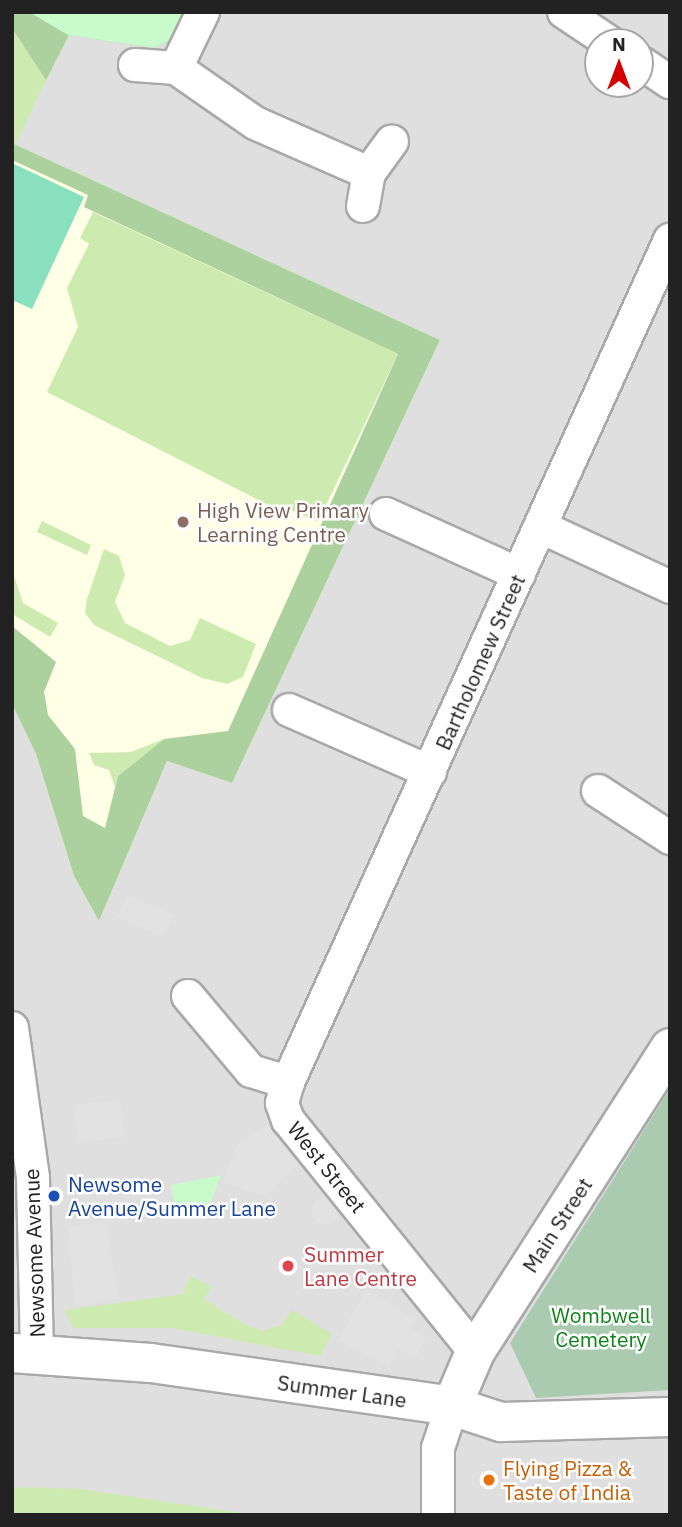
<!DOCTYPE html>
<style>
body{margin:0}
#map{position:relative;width:682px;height:1527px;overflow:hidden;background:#f2efe9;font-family:"IBM Plex Sans",sans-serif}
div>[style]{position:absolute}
.residential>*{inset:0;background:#e0dfdf}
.education>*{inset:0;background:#ffffe5}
.grass>*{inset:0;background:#cdebb0}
.forest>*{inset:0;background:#add19e}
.cemetery>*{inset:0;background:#aacbaf}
.park>*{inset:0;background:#c8facc}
.pitch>*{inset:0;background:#88e0be}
.parking>*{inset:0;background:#e2e2e2}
.round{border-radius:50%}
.roads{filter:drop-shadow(2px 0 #a9a9a9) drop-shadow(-2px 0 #a9a9a9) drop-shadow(0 2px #a9a9a9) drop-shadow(0 -2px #a9a9a9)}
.minor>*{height:32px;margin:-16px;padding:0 16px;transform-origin:16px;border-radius:16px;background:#fff}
.tertiary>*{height:38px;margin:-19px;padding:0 19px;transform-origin:19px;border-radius:19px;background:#fff}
.dots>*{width:19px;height:19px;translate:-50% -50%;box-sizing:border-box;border:4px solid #fff;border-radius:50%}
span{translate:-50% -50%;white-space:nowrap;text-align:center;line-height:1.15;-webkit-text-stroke:5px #fff;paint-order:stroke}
.education-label{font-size:21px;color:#785e54}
.left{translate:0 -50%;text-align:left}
.street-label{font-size:21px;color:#222}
.transit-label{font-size:21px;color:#164399}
.health-label{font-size:21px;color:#be3a42}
.park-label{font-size:21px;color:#0c8416}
.food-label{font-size:21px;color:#c56008}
.frame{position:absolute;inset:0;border:14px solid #222;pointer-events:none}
.north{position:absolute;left:584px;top:28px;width:70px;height:70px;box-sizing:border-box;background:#fff;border:2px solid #a7a7a7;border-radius:50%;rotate:0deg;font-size:19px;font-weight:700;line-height:28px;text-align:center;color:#222}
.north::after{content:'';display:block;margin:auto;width:24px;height:32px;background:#d40000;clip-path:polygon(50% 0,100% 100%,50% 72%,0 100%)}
</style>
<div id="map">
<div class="residential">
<div style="clip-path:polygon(evenodd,12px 12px,670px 12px,670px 1515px,12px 1515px,12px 12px,598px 42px,640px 42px,640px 84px,598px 84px,598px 42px)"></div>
</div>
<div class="education">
<div style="clip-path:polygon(12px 143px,440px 340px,232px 783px,167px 761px,99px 921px,74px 876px,36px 754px,12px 704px)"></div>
</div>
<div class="grass">
<div style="clip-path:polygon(12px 28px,46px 80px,16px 144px,12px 143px)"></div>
<div style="clip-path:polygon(93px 212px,398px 354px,318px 522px,279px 505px,274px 508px,47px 392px,78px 327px,67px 288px,89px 244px,80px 238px)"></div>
<div style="clip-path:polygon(42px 521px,91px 545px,87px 555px,37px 532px)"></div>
<div style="clip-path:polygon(104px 549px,119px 556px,125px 575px,115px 602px,125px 623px,170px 646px,190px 640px,200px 618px,256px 644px,243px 677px,227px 684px,202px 678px,94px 625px,85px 613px,87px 599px)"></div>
<div style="clip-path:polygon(12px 570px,23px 603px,58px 623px,50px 637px,12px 614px)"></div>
<div style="clip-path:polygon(164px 739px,118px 776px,115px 787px,109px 770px,94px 765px,89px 753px,131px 752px)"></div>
<div style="clip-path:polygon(190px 1276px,212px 1287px,204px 1299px,241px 1322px,262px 1331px,281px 1325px,292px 1310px,332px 1334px,320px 1356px,170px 1328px,73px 1328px,64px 1310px,183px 1294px)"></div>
<div style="clip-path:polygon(12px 1487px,80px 1489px,254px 1515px,12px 1515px)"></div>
</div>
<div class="forest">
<div style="clip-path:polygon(12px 12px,184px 12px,170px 40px,153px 48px,69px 35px,46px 80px,12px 28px)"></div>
<div style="clip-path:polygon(12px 143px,440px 340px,232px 783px,167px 761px,99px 921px,74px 876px,36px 754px,12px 704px,12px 626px,56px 662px,44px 692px,48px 715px,75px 749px,83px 816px,105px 828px,118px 776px,164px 739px,228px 731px,398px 354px,84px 207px,88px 195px,12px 160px)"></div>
</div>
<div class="cemetery">
<div style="clip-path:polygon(670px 1089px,670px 1390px,536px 1398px,510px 1343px)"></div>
</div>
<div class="park">
<div style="clip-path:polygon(29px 12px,184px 12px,170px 40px,153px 48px,68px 35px)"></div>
<div style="clip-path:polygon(221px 1175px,206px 1214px,177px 1218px,171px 1185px)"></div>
</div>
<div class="pitch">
<div style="clip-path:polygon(12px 163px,84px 197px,32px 309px,12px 300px)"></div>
</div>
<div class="parking">
<div style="clip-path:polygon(127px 895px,173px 915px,163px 937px,117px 917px)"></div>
<div style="clip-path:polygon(120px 1100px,125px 1137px,78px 1142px,73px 1105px)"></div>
<div style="clip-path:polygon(267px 1125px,299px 1164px,266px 1196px,223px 1183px,236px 1146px)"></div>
<div class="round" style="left:312px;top:1198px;width:26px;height:26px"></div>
<div style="clip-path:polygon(106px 1222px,118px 1299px,75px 1305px,68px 1227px)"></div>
<div style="clip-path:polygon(366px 1291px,416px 1319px,410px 1330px,426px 1338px,415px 1358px,398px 1349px,389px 1365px,338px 1340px)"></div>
</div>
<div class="roads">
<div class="minor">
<div style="left:203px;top:12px;width:62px;rotate:115.7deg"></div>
<div style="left:176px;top:68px;width:96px;rotate:34.8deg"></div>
<div style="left:255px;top:123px;width:124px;rotate:23.7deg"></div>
<div style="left:369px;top:173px;width:39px;rotate:-54deg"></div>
<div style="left:564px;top:12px;width:54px;rotate:33.7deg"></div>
<div style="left:640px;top:62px;width:36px;rotate:34deg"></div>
<div style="left:135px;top:65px;width:41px;rotate:4.2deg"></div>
<div style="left:363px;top:206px;width:34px;rotate:-80deg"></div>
<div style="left:386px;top:514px;width:146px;rotate:24.3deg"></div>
<div style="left:541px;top:527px;width:142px;rotate:24.9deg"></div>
<div style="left:289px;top:710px;width:154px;rotate:23.7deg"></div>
<div style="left:598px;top:791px;width:86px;rotate:33.1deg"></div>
<div style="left:188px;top:996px;width:98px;rotate:50deg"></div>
<div style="left:251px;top:1071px;width:39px;rotate:17deg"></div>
<div style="left:288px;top:1082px;width:22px;rotate:106deg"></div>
<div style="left:282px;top:1103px;width:18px;rotate:71deg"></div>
<div style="left:288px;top:1120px;width:298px;rotate:51.1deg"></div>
<div style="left:12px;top:1028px;width:151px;rotate:82deg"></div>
<div style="left:33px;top:1178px;width:176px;rotate:88.7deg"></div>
<div style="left:288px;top:1082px;width:925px;rotate:-65.6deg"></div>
<div style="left:438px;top:1515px;width:67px;rotate:-90deg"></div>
<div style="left:438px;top:1448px;width:44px;rotate:-71.6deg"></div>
</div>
<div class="tertiary">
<div style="left:12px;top:1353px;width:139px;rotate:4.1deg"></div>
<div style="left:151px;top:1363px;width:304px;rotate:8.1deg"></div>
<div style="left:452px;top:1406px;width:52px;rotate:18.1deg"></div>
<div style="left:501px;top:1422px;width:169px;rotate:-1.7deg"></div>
<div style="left:452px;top:1406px;width:59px;rotate:-66.9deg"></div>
<div style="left:475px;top:1352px;width:361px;rotate:-57.3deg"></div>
</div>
</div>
<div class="dots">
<div style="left:183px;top:522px;background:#8d6e63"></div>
<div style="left:54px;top:1196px;background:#1a4fb4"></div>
<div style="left:288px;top:1266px;background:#e0444e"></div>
<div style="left:489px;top:1480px;background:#e8710a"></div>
</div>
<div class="education-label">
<span class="left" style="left:197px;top:522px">High View Primary<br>Learning Centre</span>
</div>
<div class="street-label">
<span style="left:480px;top:662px;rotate:-66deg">Bartholomew Street</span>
<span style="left:327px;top:1167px;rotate:51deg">West Street</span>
<span style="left:557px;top:1225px;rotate:-57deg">Main Street</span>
<span style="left:34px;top:1253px;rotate:-92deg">Newsome Avenue</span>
<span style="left:342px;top:1391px;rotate:8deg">Summer Lane</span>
</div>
<div class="transit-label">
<span class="left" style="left:68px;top:1196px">Newsome<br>Avenue/Summer Lane</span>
</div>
<div class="health-label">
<span class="left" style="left:304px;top:1266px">Summer<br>Lane Centre</span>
</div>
<div class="park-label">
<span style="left:601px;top:1327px">Wombwell<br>Cemetery</span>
</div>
<div class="food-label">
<span class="left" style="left:503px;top:1480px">Flying Pizza &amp;<br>Taste of India</span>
</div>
<div class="frame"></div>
<div class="north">N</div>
</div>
